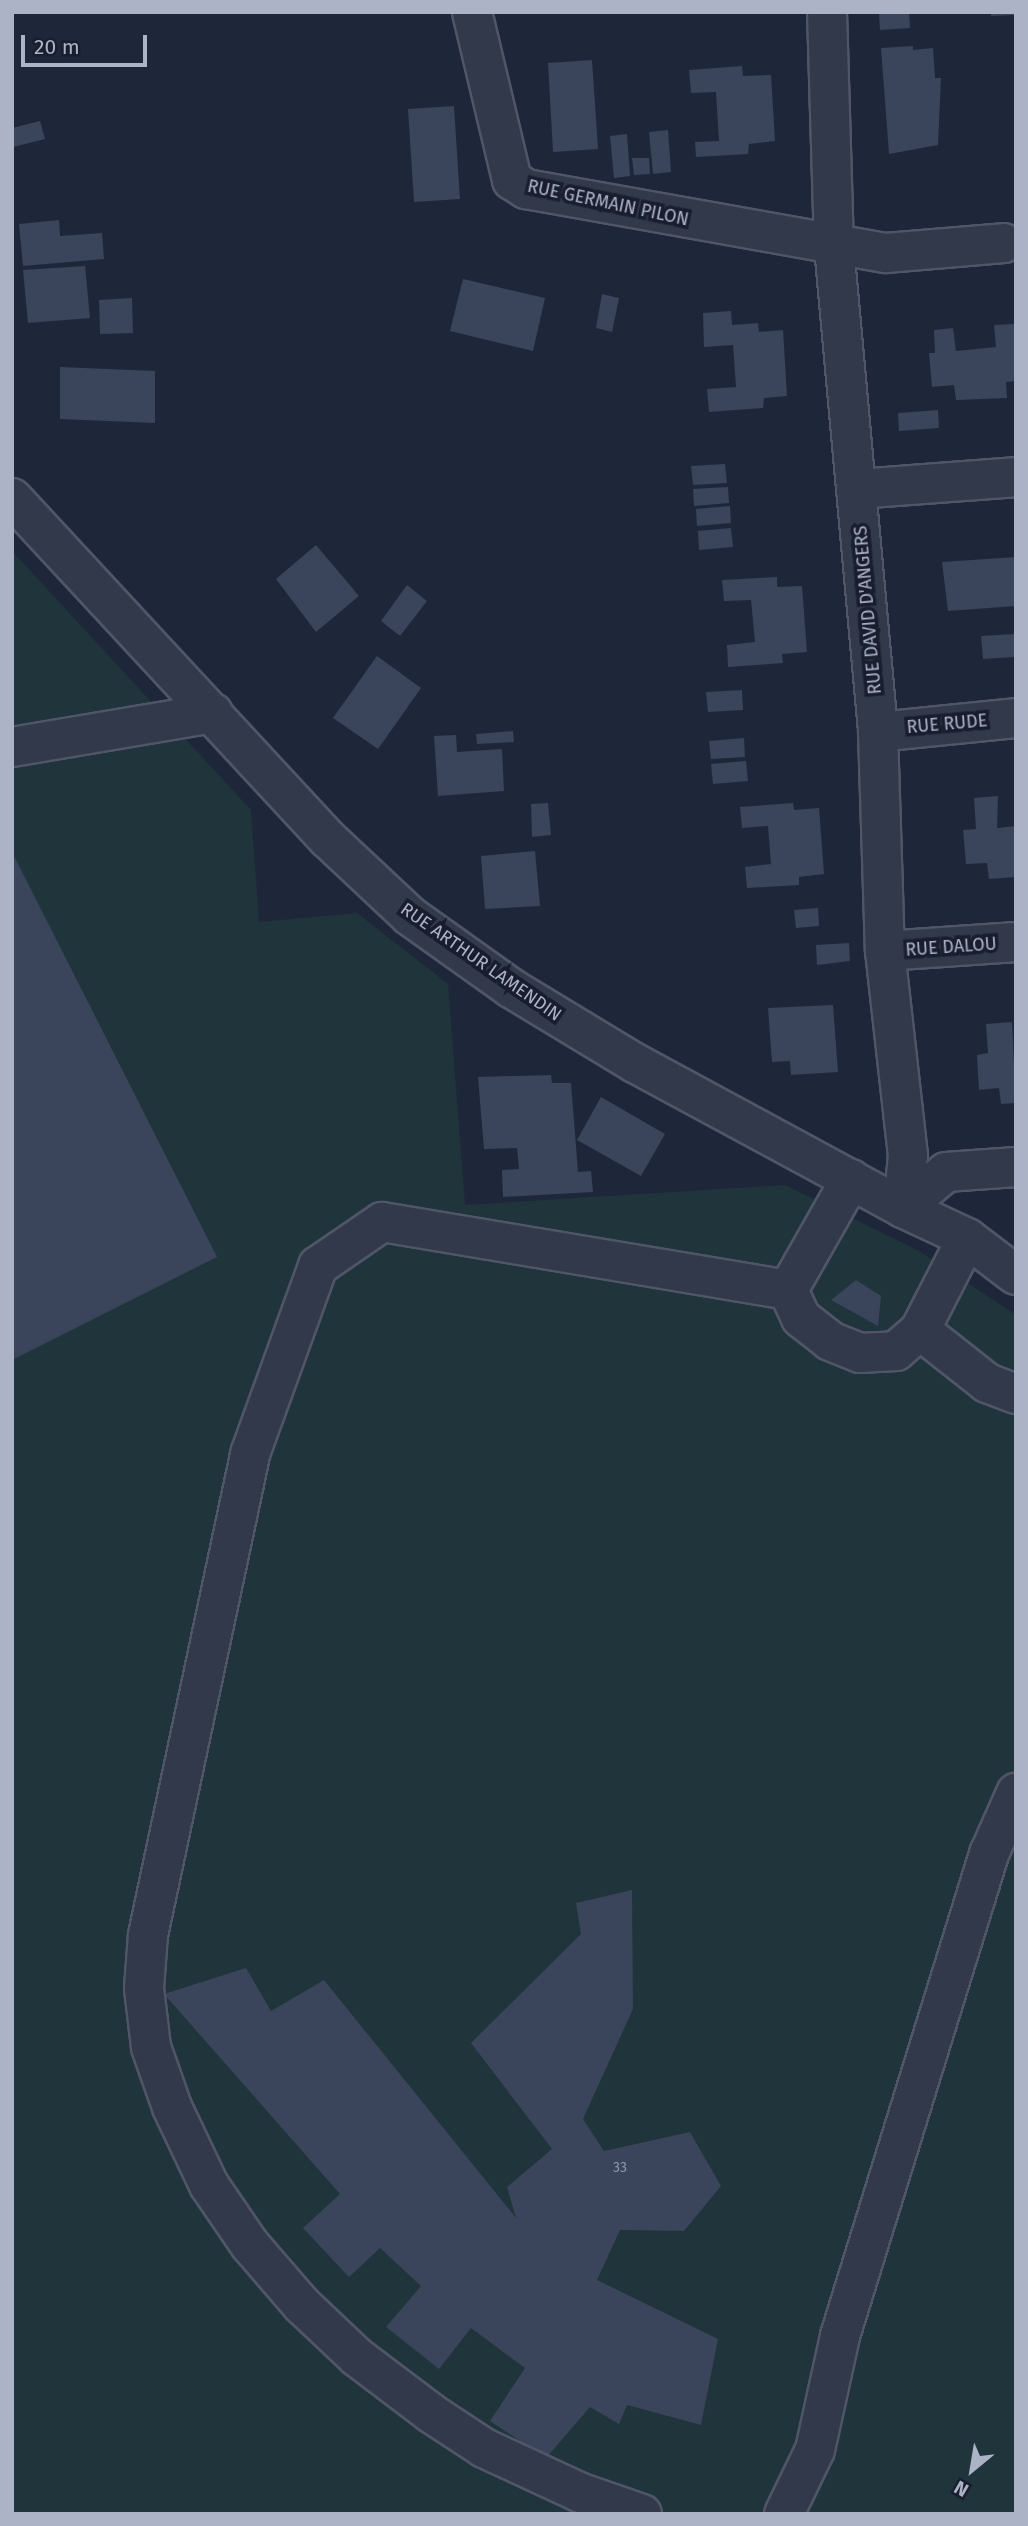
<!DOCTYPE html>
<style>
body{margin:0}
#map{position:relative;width:1028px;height:2526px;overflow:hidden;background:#1e273a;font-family:"Fira Sans",sans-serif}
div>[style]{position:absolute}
.green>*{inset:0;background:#20343b}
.building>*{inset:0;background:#3a445a}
.roads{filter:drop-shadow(2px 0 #505668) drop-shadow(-2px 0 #505668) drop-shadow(0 2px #505668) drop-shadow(0 -2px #505668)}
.minor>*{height:38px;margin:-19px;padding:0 19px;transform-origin:19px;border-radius:19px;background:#32394a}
span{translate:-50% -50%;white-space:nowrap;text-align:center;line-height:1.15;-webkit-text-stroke:7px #181e2e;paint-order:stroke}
.number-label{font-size:14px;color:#9097ac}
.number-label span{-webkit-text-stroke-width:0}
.street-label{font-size:18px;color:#acb3c7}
.frame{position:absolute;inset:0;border:14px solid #acb3c7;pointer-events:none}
.north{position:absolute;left:937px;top:2435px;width:70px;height:70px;-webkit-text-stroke:5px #181e2e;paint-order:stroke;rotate:210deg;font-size:19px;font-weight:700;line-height:28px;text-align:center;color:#acb3c7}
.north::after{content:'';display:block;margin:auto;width:24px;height:32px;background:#acb3c7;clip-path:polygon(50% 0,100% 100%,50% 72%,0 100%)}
.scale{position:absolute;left:21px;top:35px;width:126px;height:32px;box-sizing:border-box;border:4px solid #acb3c7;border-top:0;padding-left:9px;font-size:21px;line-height:24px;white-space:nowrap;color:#acb3c7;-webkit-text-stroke:5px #181e2e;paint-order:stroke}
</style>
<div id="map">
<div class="green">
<div style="clip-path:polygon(12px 551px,251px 810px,259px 922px,357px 913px,448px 984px,465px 1205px,785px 1185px,919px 1251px,1016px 1315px,1016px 2514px,12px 2514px)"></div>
</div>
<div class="building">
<div style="clip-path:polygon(909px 12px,910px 28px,880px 30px,879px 13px)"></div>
<div style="clip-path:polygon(991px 12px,1016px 12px,1016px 20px,1014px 15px,991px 16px)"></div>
<div style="clip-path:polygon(913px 46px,913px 50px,933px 48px,935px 78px,941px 78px,938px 145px,889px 154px,881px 48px)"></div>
<div style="clip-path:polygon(592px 60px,598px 149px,553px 152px,548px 63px)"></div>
<div style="clip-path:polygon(742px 66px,743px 76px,771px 75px,775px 141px,749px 144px,748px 154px,696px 157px,695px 142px,719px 141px,716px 92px,691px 93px,689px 70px)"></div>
<div style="clip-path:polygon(454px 106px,460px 199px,414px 202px,408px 109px)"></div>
<div style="clip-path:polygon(40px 121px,45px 139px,13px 147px,12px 128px)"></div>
<div style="clip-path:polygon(668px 130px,671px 172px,653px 174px,649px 132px)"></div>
<div style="clip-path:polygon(627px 134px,630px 176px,614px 178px,610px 136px)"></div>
<div style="clip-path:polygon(632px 158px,649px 158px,650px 174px,634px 175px)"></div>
<div style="clip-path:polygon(59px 220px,60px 236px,102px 233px,104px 259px,23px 266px,19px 224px)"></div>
<div style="clip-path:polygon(85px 266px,90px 318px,28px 323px,23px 270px)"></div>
<div style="clip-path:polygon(463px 279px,545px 298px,533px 351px,450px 331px)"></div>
<div style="clip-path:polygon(602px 294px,619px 298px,612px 332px,596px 328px)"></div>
<div style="clip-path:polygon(132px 298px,133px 333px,100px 334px,99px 300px)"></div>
<div style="clip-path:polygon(731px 311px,732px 325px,758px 323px,759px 332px,783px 330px,787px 396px,764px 398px,763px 408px,709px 412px,707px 389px,736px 387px,733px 345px,704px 347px,703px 313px)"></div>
<div style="clip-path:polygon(1014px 324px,1016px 381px,1006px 382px,1007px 398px,956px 400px,954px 385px,932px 387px,929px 353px,935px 353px,934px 330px,953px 328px,956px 351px,996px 347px,994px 325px)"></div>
<div style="clip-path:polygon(60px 367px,155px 371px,155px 423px,60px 419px)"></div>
<div style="clip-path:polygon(938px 410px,939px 428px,899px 431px,898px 413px)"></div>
<div style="clip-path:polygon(725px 464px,727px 483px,693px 485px,691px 466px)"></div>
<div style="clip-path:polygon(728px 487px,729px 503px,694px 506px,693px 489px)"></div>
<div style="clip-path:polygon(730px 506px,731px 523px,697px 526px,696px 509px)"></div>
<div style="clip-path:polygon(731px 528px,733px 547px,699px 550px,698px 531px)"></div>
<div style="clip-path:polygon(316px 545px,359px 596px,316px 632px,276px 579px)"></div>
<div style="clip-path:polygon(1016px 557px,1016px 606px,948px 611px,942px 562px)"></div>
<div style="clip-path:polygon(777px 577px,777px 587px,802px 586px,807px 652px,782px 654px,783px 663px,728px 667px,727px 645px,755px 642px,751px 600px,724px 601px,722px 580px)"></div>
<div style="clip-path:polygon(407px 585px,427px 601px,400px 636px,381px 621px)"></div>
<div style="clip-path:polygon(1014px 634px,1015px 657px,983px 659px,981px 636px)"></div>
<div style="clip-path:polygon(377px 656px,421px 688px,378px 749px,333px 718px)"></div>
<div style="clip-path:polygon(742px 690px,743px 710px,708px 712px,706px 692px)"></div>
<div style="clip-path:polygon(513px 731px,514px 742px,477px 744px,476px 734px)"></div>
<div style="clip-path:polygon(456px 735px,457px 752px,502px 749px,504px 791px,438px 796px,434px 736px)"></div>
<div style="clip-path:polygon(744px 738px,745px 757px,711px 759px,709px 741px)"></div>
<div style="clip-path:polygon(746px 761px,748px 781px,713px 784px,711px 764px)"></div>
<div style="clip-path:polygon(998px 796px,997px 828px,1016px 826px,1016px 877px,989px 879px,987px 863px,966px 864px,963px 830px,976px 829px,974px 798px)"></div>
<div style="clip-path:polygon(548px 803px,551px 835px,532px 837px,531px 804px)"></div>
<div style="clip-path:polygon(793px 803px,794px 810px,819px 808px,824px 874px,799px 877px,799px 885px,747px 888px,745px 867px,771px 864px,768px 826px,742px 828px,740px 807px)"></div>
<div style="clip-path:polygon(535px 851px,540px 906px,485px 909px,481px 856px)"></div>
<div style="clip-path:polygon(12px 852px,217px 1257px,12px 1360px)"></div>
<div style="clip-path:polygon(818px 908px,819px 926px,796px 928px,794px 910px)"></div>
<div style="clip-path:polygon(849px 943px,850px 961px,817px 965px,816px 945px)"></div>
<div style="clip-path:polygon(833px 1005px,838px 1072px,791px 1075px,790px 1061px,772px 1062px,768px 1008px)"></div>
<div style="clip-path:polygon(1012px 1022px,1016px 1103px,1001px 1104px,999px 1088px,979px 1090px,977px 1055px,988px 1053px,986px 1024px)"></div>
<div style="clip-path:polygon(551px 1075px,552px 1083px,571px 1083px,578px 1172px,591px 1171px,593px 1192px,503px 1197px,502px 1170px,519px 1169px,517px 1148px,484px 1149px,478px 1077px)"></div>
<div style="clip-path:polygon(601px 1097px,665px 1134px,641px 1176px,577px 1140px)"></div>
<div style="clip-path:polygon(856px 1280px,881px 1296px,878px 1326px,831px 1300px)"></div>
<div style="clip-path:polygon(632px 1890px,633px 2009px,583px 2119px,604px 2151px,690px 2132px,721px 2186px,684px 2231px,620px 2230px,597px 2280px,718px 2339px,701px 2425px,627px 2405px,619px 2424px,590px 2407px,546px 2458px,490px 2421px,525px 2368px,471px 2328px,439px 2369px,386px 2327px,421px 2286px,380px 2248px,349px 2277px,303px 2228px,340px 2194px,164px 1994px,246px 1968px,271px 2011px,324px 1980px,516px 2218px,507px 2187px,552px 2149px,471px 2043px,581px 1934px,576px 1903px)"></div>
</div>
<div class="roads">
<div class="minor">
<div style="left:472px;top:12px;width:173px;rotate:76.6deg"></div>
<div style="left:512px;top:180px;width:17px;rotate:33deg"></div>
<div style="left:526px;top:189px;width:366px;rotate:10.1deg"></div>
<div style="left:886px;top:253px;width:118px;rotate:-4.8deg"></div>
<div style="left:827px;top:12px;width:235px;rotate:88.3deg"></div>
<div style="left:834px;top:247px;width:487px;rotate:84.8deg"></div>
<div style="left:878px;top:732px;width:219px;rotate:88.2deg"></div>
<div style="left:885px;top:951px;width:205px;rotate:83.6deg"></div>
<div style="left:908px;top:1155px;width:53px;rotate:95.4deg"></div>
<div style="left:858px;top:489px;width:158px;rotate:-4.3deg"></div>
<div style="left:12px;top:498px;width:465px;rotate:47.2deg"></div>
<div style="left:328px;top:839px;width:112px;rotate:43.2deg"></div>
<div style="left:410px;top:916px;width:124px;rotate:35.5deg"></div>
<div style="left:511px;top:988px;width:145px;rotate:31.2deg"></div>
<div style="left:635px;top:1063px;width:305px;rotate:28.4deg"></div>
<div style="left:903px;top:1208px;width:71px;rotate:25.1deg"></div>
<div style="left:967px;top:1238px;width:61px;rotate:37.1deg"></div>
<div style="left:878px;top:732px;width:139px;rotate:-5.8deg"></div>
<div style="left:12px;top:747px;width:204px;rotate:-9.6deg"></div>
<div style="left:885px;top:951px;width:131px;rotate:-3.9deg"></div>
<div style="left:851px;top:1179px;width:128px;rotate:119.6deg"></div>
<div style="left:788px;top:1290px;width:31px;rotate:65deg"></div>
<div style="left:801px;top:1318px;width:37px;rotate:38deg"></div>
<div style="left:830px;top:1341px;width:32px;rotate:22deg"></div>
<div style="left:860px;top:1353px;width:36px;rotate:-3deg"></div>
<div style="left:896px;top:1351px;width:32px;rotate:-41deg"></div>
<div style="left:920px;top:1330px;width:103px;rotate:-62.9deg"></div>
<div style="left:903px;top:1208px;width:56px;rotate:-39.9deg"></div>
<div style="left:946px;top:1172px;width:70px;rotate:-4.1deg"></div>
<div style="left:920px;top:1330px;width:85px;rotate:38.3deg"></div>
<div style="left:987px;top:1383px;width:31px;rotate:21deg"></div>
<div style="left:642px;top:2514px;width:65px;rotate:-161deg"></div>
<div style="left:581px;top:2493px;width:107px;rotate:-155.1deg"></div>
<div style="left:484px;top:2448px;width:64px;rotate:-146.6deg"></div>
<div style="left:431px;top:2413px;width:93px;rotate:-142.9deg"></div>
<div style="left:357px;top:2357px;width:77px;rotate:-136.6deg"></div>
<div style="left:301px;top:2304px;width:78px;rotate:-130.8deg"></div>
<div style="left:250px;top:2245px;width:73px;rotate:-124.3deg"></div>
<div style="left:209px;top:2185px;width:86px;rotate:-115.4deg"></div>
<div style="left:172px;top:2107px;width:64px;rotate:-109.3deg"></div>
<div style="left:151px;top:2047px;width:59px;rotate:-96.8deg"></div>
<div style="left:144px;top:1988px;width:53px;rotate:-85.7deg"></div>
<div style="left:148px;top:1935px;width:492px;rotate:-78deg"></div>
<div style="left:250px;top:1454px;width:200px;rotate:-70.1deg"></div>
<div style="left:318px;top:1266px;width:78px;rotate:-34.5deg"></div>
<div style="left:382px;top:1222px;width:412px;rotate:9.5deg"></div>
<div style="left:784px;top:2514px;width:71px;rotate:-64.2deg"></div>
<div style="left:815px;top:2450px;width:117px;rotate:-77.6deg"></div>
<div style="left:840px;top:2336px;width:505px;rotate:-72.82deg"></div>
<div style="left:989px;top:1854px;width:67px;rotate:-66.1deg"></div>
</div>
</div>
<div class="number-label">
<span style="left:620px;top:2168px">33</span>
</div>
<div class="street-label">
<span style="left:608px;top:203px;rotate:12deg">RUE GERMAIN PILON</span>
<span style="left:868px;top:610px;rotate:-95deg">RUE DAVID D'ANGERS</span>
<span style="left:947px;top:724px;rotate:-5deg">RUE RUDE</span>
<span style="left:951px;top:947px;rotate:-4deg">RUE DALOU</span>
<span style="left:481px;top:962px;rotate:35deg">RUE ARTHUR LAMENDIN</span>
</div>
<div class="frame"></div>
<div class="north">N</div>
<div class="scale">20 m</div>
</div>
